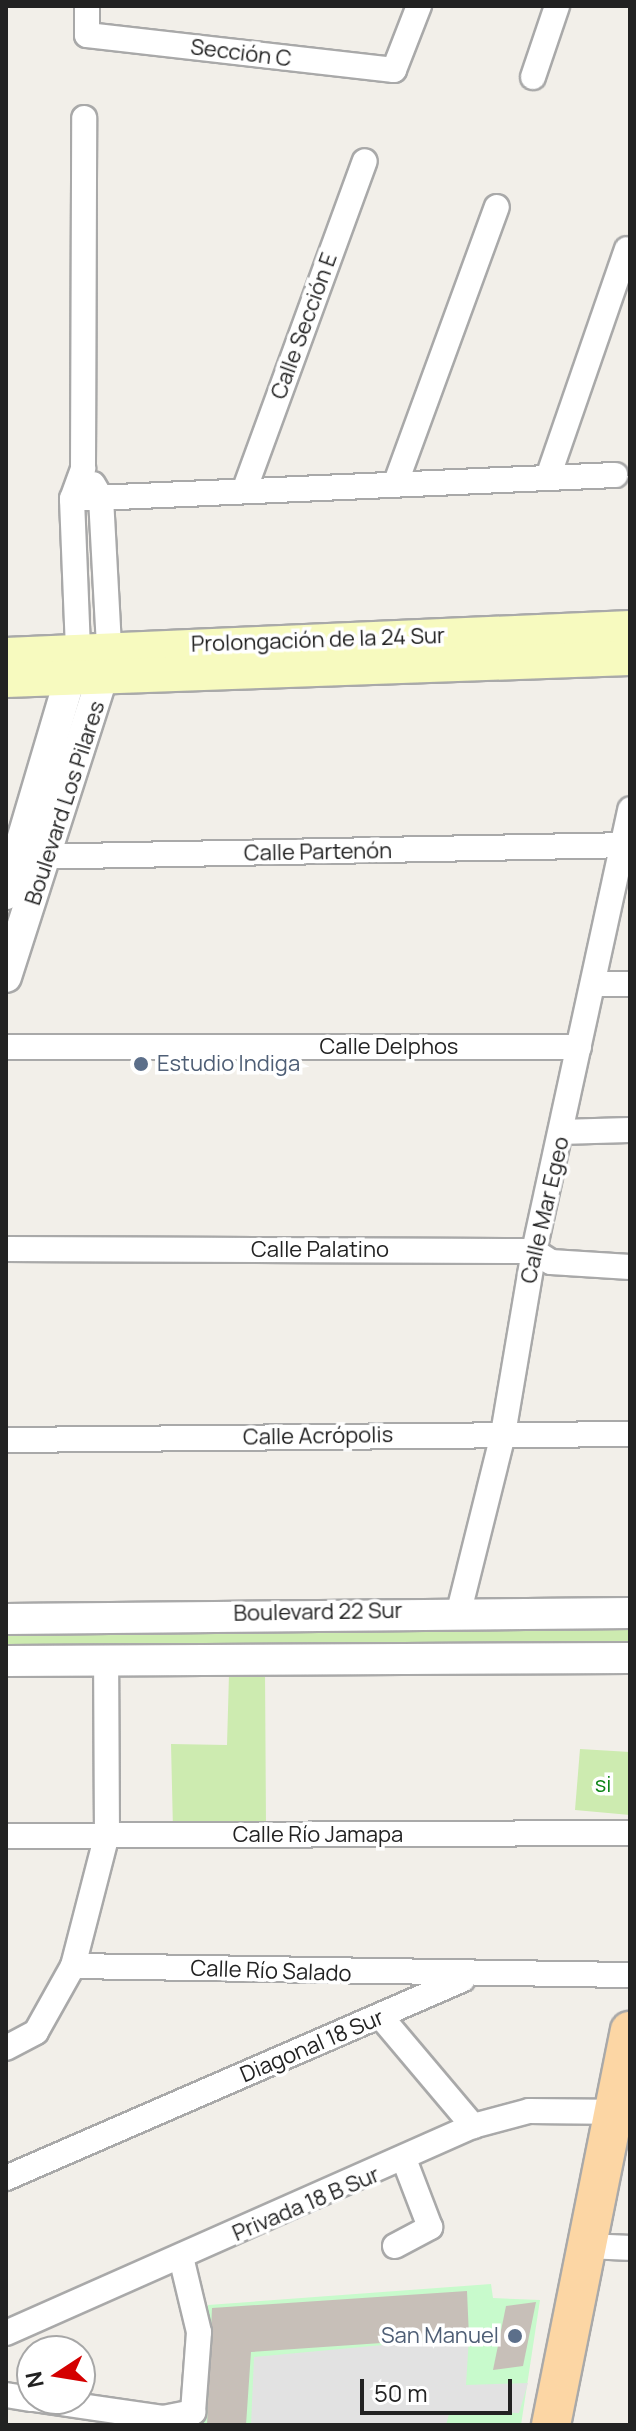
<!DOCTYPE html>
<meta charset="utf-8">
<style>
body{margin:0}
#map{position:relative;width:636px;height:2431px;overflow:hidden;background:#f2efe9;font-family:Manrope,sans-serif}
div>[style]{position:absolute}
.grass>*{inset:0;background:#cdebb0}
.park>*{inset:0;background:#c8facc}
.parking>*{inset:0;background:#e2e2e2}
.building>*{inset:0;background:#c7bfb8}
.roads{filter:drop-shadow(2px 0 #a9a9a9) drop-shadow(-2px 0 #a9a9a9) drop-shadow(0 2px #a9a9a9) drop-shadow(0 -2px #a9a9a9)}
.minor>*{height:24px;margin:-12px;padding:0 12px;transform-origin:12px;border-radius:12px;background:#fff}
.tertiary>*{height:30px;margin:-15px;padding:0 15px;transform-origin:15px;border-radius:15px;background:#fff}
.secondary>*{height:34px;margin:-17px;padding:0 17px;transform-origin:17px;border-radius:17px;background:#f7fabf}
.primary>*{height:38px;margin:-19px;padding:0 19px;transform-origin:19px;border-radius:19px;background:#fcd6a4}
.dots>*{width:22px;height:22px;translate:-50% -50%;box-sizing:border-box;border:4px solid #fff;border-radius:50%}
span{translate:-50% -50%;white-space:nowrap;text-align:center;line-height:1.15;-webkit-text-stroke:7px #fff;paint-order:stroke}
.street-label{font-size:22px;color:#222}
.service-label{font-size:22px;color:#4e5e75}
.left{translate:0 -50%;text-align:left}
.right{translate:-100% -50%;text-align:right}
.park-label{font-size:22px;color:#0c8416}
.frame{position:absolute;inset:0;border:8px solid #222;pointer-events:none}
.north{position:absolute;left:16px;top:2335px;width:80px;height:80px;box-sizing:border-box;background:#fff;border:2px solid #a7a7a7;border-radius:50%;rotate:258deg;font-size:22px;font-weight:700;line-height:32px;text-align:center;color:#222}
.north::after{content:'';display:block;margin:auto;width:28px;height:36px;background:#d40000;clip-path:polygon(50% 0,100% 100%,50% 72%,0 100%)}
.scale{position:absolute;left:360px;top:2379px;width:152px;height:36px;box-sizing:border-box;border:4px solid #222;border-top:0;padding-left:10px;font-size:24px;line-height:28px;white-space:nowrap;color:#222;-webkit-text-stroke:6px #fff;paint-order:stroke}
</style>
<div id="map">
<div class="grass">
<div style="clip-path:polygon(630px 1625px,630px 1647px,6px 1654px,6px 1629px)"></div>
<div style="clip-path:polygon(265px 1670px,266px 1825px,173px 1830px,171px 1744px,227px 1745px,229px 1674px)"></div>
<div style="clip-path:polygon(580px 1749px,630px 1752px,630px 1815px,575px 1810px)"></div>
</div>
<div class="park">
<div style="clip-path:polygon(491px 2284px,493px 2298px,540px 2300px,521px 2425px,202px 2425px,208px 2305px)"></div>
</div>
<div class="parking">
<div style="clip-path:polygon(469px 2337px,466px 2385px,528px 2383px,519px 2413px,450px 2411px,446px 2425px,251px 2425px,254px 2357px)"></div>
</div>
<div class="building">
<div style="clip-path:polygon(467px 2291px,469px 2337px,251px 2352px,246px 2425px,207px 2425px,212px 2308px)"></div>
<div style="clip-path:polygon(536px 2302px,523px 2366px,493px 2370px,506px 2306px)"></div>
</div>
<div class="roads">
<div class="minor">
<div style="left:87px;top:6px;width:29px;rotate:90deg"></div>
<div style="left:87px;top:35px;width:309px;rotate:6.5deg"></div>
<div style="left:394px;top:70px;width:69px;rotate:-68.7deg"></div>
<div style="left:533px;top:77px;width:75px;rotate:-71.3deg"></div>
<div style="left:548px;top:477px;width:241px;rotate:-70.9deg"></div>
<div style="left:93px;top:484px;width:16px;rotate:60deg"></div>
<div style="left:101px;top:498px;width:150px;rotate:86.9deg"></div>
<div style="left:395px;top:485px;width:296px;rotate:-69.9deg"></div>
<div style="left:244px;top:491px;width:351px;rotate:-69.9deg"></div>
<div style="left:72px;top:499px;width:544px;rotate:-2.53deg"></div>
<div style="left:78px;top:649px;width:150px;rotate:-92.3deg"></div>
<div style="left:72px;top:499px;width:33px;rotate:-70deg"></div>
<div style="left:83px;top:468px;width:350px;rotate:-89.8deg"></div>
<div style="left:28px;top:857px;width:602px;rotate:-1.14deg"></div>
<div style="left:595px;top:984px;width:35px"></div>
<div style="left:6px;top:1047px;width:573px"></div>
<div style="left:563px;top:1132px;width:67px;rotate:-1.7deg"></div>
<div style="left:6px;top:1249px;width:528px;rotate:0.22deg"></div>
<div style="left:534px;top:1251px;width:20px;rotate:33deg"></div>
<div style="left:551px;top:1262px;width:79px;rotate:3.6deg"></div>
<div style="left:6px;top:1440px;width:624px;rotate:-0.55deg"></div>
<div style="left:459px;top:1611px;width:182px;rotate:-76deg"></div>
<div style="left:503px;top:1434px;width:186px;rotate:-80.4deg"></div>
<div style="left:534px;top:1251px;width:452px;rotate:-77.7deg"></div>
<div style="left:6px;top:1836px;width:624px;rotate:-0.28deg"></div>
<div style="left:73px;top:1966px;width:557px;rotate:0.93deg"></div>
<div style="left:381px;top:2017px;width:143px;rotate:49.8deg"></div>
<div style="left:6px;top:2048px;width:34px;rotate:-28deg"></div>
<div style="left:36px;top:2032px;width:76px;rotate:-60.7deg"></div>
<div style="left:73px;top:1966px;width:135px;rotate:-75.5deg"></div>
<div style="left:107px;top:1835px;width:175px;rotate:-90.3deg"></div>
<div style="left:6px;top:2178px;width:498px;rotate:-23.5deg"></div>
<div style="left:395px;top:2246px;width:40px;rotate:-28deg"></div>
<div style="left:430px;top:2227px;width:70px;rotate:-111deg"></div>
<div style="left:586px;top:2246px;width:44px;rotate:2.6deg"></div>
<div style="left:6px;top:2333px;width:511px;rotate:-23.91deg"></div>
<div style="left:473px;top:2126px;width:58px;rotate:-15deg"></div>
<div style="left:529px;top:2111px;width:99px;rotate:0.6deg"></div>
<div style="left:6px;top:2395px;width:26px;rotate:9deg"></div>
<div style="left:33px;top:2399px;width:131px;rotate:8.3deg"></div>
<div style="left:163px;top:2418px;width:31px;rotate:-11deg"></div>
<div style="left:193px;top:2412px;width:80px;rotate:-85.7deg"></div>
<div style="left:199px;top:2332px;width:77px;rotate:-103.5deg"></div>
</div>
<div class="tertiary">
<div style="left:6px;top:894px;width:250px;rotate:-73.5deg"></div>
<div style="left:6px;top:977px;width:337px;rotate:-72.2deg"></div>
<div style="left:6px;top:1619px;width:624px;rotate:-0.55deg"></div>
<div style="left:6px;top:1661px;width:624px;rotate:-0.28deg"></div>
</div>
<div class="secondary">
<div style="left:6px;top:655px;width:625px;rotate:-2.48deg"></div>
<div style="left:6px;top:680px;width:624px;rotate:-2.02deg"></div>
</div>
<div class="primary">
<div style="left:551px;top:2425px;width:402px;rotate:-78.7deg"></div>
</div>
</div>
<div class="dots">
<div style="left:141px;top:1064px;background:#5c6f8a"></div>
<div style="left:515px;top:2336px;background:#5c6f8a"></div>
</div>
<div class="street-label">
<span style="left:241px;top:53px;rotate:7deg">Sección C</span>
<span style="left:304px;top:326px;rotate:-70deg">Calle Sección E</span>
<span style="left:318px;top:640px;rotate:-2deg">Prolongación de la 24 Sur</span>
<span style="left:65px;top:803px;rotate:-72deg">Boulevard Los Pilares</span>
<span style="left:318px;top:852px;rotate:-1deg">Calle Partenón</span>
<span style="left:389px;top:1047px">Calle Delphos</span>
<span style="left:545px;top:1210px;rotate:-77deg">Calle Mar Egeo</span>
<span style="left:320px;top:1250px">Calle Palatino</span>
<span style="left:318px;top:1436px;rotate:-1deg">Calle Acrópolis</span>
<span style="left:318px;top:1612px;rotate:-1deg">Boulevard 22 Sur</span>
<span style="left:318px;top:1835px">Calle Río Jamapa</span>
<span style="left:271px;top:1971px;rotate:2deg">Calle Río Salado</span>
<span style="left:312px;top:2046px;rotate:-23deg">Diagonal 18 Sur</span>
<span style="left:306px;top:2204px;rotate:-23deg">Privada 18 B Sur</span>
</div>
<div class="service-label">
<span class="left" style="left:157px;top:1064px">Estudio Indiga</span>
<span class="right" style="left:499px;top:2336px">San Manuel</span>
</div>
<div class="park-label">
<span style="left:603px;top:1785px">si</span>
</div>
<div class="frame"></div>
<div class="north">N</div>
<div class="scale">50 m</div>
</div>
